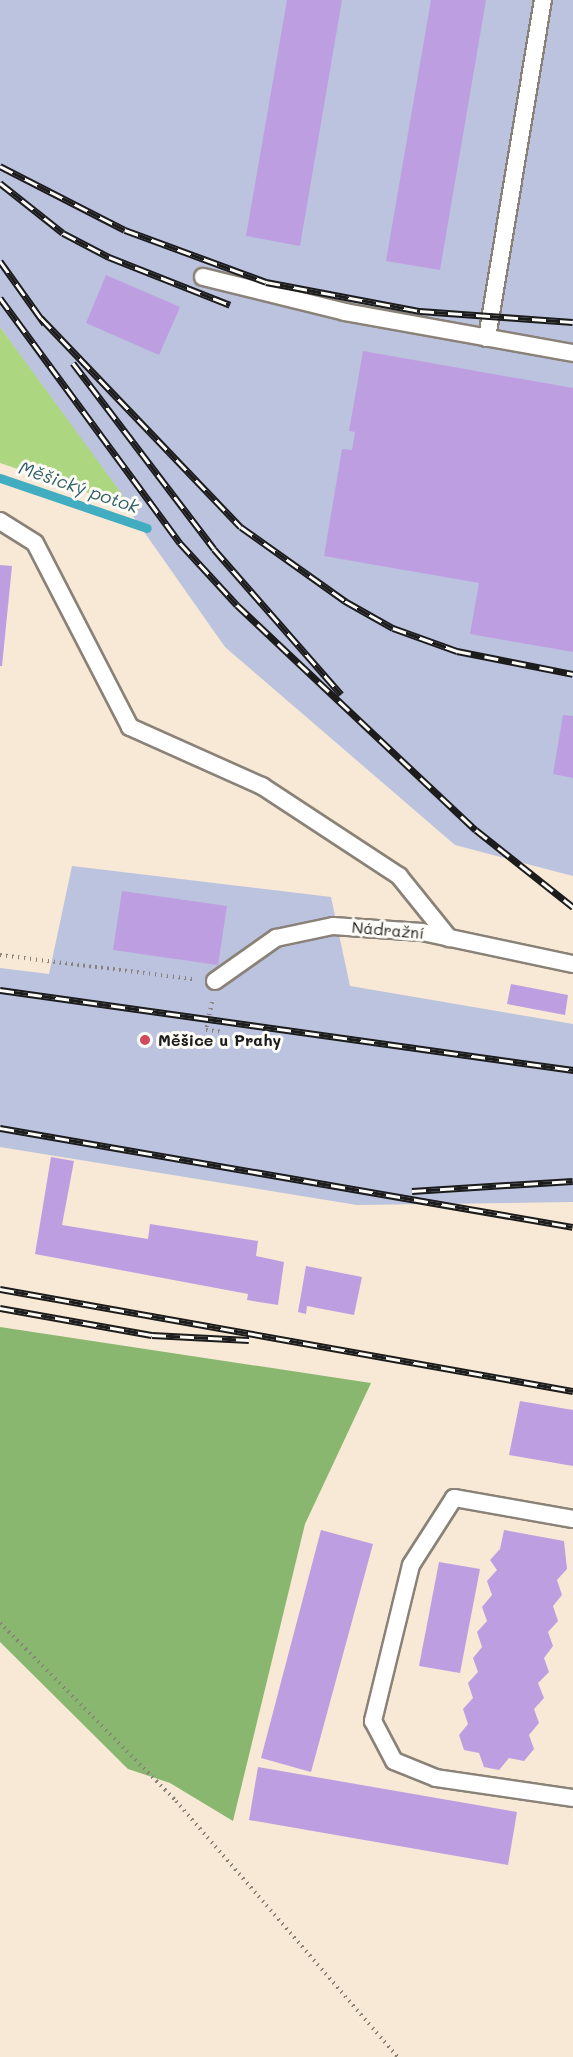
<!DOCTYPE html>
<meta charset="utf-8">
<style>
body{margin:0}
#map{position:relative;width:573px;height:2057px;overflow:hidden;background:#f7e9d5;font-family:Mali,sans-serif}
div>[style]{position:absolute}
.industrial>*{inset:0;background:#bcc3de}
.green>*{inset:0;background:#add681}
.forest>*{inset:0;background:#8ab76f}
.stream>*{height:9px;margin:-4.5px;padding:0 4.5px;transform-origin:4.5px;border-radius:4.5px;background:#42adc0}
.building>*{inset:0;background:#bd9fe1}
.path>*{height:4px;margin-top:-2px;transform-origin:0;background:repeating-linear-gradient(90deg,#8a8278 0 1.5px,transparent 0 6px)}
.roads{filter:drop-shadow(2px 0 #8a8278) drop-shadow(-2px 0 #8a8278) drop-shadow(0 2px #8a8278) drop-shadow(0 -2px #8a8278)}
.service>*{height:16px;margin:-8px;padding:0 8px;transform-origin:8px;border-radius:8px;background:#fff}
.rail>*{height:7px;margin-top:-3.5px;transform-origin:0;background:repeating-linear-gradient(90deg,#fdfcf7 0 14px,#1c1c1c 0 28px);box-sizing:border-box;border-block:2px solid #1c1c1c}
.dots>*{width:16px;height:16px;translate:-50% -50%;box-sizing:border-box;border:3px solid #fdfcf7;border-radius:50%}
span{translate:-50% -50%;white-space:nowrap;text-align:center;line-height:1.15;-webkit-text-stroke:6px #fdfcf7;paint-order:stroke}
.street-label{font-size:16px;color:#1c1c1c}
.poi-label{font-size:16px;color:#1c1c1c;font-weight:700}
.left{translate:0 -50%;text-align:left}
.water-label{font-size:18px;color:#2d5d66;font-style:italic}
</style>
<div id="map">
<div class="industrial">
<div style="clip-path:polygon(0 0,573px 0,573px 876px,455px 845px,225px 647px,0 327px)"></div>
<div style="clip-path:polygon(72px 866px,331px 897px,350px 986px,573px 1024px,573px 1202px,357px 1205px,0 1147px,0 968px,49px 974px)"></div>
</div>
<div class="green">
<div style="clip-path:polygon(0 327px,132px 508px,0 463px)"></div>
</div>
<div class="forest">
<div style="clip-path:polygon(0 1327px,371px 1383px,305px 1524px,233px 1821px,170px 1783px,128px 1769px,0 1642px)"></div>
</div>
<div class="stream">
<div style="left:0;top:478px;width:155px;rotate:18.8deg"></div>
</div>
<div class="building">
<div style="clip-path:polygon(287px 0,342px 0,300px 246px,246px 236px)"></div>
<div style="clip-path:polygon(431px 0,486px 0,440px 270px,386px 261px)"></div>
<div style="clip-path:polygon(106px 275px,180px 307px,159px 355px,86px 323px)"></div>
<div style="clip-path:polygon(363px 351px,573px 388px,573px 652px,470px 634px,479px 583px,324px 556px,342px 449px,352px 450px,355px 432px,349px 431px)"></div>
<div style="clip-path:polygon(0 565px,12px 566px,2px 666px,0 666px)"></div>
<div style="clip-path:polygon(563px 715px,573px 716px,573px 778px,553px 774px)"></div>
<div style="clip-path:polygon(122px 891px,227px 906px,218px 965px,113px 950px)"></div>
<div style="clip-path:polygon(511px 984px,568px 995px,565px 1015px,507px 1004px)"></div>
<div style="clip-path:polygon(51px 1157px,74px 1161px,62px 1225px,148px 1239px,150px 1224px,258px 1241px,256px 1256px,284px 1262px,278px 1305px,247px 1300px,248px 1294px,35px 1254px)"></div>
<div style="clip-path:polygon(306px 1266px,362px 1277px,354px 1315px,307px 1306px,306px 1314px,298px 1312px)"></div>
<div style="clip-path:polygon(520px 1401px,573px 1410px,573px 1466px,509px 1455px)"></div>
<div style="clip-path:polygon(321px 1530px,373px 1544px,311px 1772px,261px 1758px)"></div>
<div style="clip-path:polygon(504px 1530px,564px 1541px,567px 1569px,557px 1580px,562px 1595px,553px 1606px,558px 1621px,548px 1632px,553px 1646px,544px 1658px,549px 1672px,538px 1683px,544px 1698px,534px 1709px,539px 1723px,529px 1735px,534px 1749px,524px 1761px,509px 1758px,499px 1770px,484px 1767px,479px 1753px,464px 1750px,459px 1735px,468px 1724px,463px 1709px,473px 1698px,468px 1683px,478px 1672px,473px 1658px,482px 1647px,477px 1632px,487px 1621px,482px 1607px,492px 1595px,487px 1581px,497px 1570px,490px 1560px,500px 1549px)"></div>
<div style="clip-path:polygon(439px 1562px,480px 1569px,460px 1673px,419px 1666px)"></div>
<div style="clip-path:polygon(258px 1767px,517px 1812px,508px 1865px,249px 1820px)"></div>
</div>
<div class="path">
<div style="left:0;top:955px;width:194px;rotate:7.1deg"></div>
<div style="left:212px;top:1002px;width:29px;rotate:102deg"></div>
<div style="left:206px;top:1030px;width:18px;rotate:6deg"></div>
<div style="left:0;top:1623px;width:250px;rotate:45.3deg"></div>
<div style="left:176px;top:1801px;width:339px;rotate:49.1deg"></div>
</div>
<div class="roads">
<div class="service">
<div style="left:203px;top:277px;width:146px;rotate:13.8deg"></div>
<div style="left:345px;top:312px;width:232px;rotate:10.2deg"></div>
<div style="left:487px;top:338px;width:343px;rotate:-80.6deg"></div>
<div style="left:0;top:521px;width:41px;rotate:32.2deg"></div>
<div style="left:35px;top:543px;width:207px;rotate:62.7deg"></div>
<div style="left:130px;top:727px;width:145px;rotate:24.1deg"></div>
<div style="left:262px;top:786px;width:164px;rotate:33.3deg"></div>
<div style="left:399px;top:876px;width:80px;rotate:51.1deg"></div>
<div style="left:215px;top:981px;width:75px;rotate:-35.2deg"></div>
<div style="left:276px;top:938px;width:58px;rotate:-11.9deg"></div>
<div style="left:333px;top:926px;width:89px;rotate:3.9deg"></div>
<div style="left:422px;top:932px;width:154px;rotate:12deg"></div>
<div style="left:573px;top:1519px;width:121px;rotate:-170deg"></div>
<div style="left:454px;top:1498px;width:80px;rotate:122.7deg"></div>
<div style="left:411px;top:1565px;width:161px;rotate:103.7deg"></div>
<div style="left:373px;top:1721px;width:45px;rotate:62.3deg"></div>
<div style="left:394px;top:1761px;width:45px;rotate:22deg"></div>
<div style="left:436px;top:1778px;width:138px;rotate:8.3deg"></div>
</div>
</div>
<div class="rail">
<div style="left:0;top:166px;width:140px;rotate:27.1deg"></div>
<div style="left:125px;top:230px;width:150px;rotate:20.2deg"></div>
<div style="left:266px;top:282px;width:157px;rotate:10.7deg"></div>
<div style="left:420px;top:311px;width:153px;rotate:4.1deg"></div>
<div style="left:0;top:183px;width:80px;rotate:38.4deg"></div>
<div style="left:63px;top:233px;width:52px;rotate:27.6deg"></div>
<div style="left:109px;top:257px;width:130px;rotate:21.6deg"></div>
<div style="left:0;top:261px;width:77px;rotate:54.5deg"></div>
<div style="left:0;top:298px;width:304px;rotate:53.7deg"></div>
<div style="left:180px;top:543px;width:84px;rotate:47.4deg"></div>
<div style="left:237px;top:605px;width:328px;rotate:43.3deg"></div>
<div style="left:476px;top:830px;width:124px;rotate:38.4deg"></div>
<div style="left:41px;top:318px;width:289px;rotate:46.3deg"></div>
<div style="left:241px;top:527px;width:128px;rotate:35.4deg"></div>
<div style="left:345px;top:601px;width:55px;rotate:29.4deg"></div>
<div style="left:393px;top:628px;width:68px;rotate:19.8deg"></div>
<div style="left:457px;top:651px;width:118px;rotate:11.2deg"></div>
<div style="left:73px;top:363px;width:233px;rotate:52.8deg"></div>
<div style="left:214px;top:549px;width:193px;rotate:48.8deg"></div>
<div style="left:0;top:990px;width:579px;rotate:7.95deg"></div>
<div style="left:0;top:1128px;width:581px;rotate:9.8deg"></div>
<div style="left:412px;top:1191px;width:161px;rotate:-3.6deg"></div>
<div style="left:0;top:1289px;width:582px;rotate:10.09deg"></div>
<div style="left:0;top:1308px;width:154px;rotate:10.1deg"></div>
<div style="left:152px;top:1335px;width:97px;rotate:3deg"></div>
</div>
<div class="dots">
<div style="left:145px;top:1040px;background:#d1495b"></div>
</div>
<div class="street-label">
<span style="left:388px;top:930px;rotate:5deg">Nádražní</span>
</div>
<div class="poi-label">
<span class="left" style="left:158px;top:1040px">Měšice u Prahy</span>
</div>
<div class="water-label">
<span style="left:79px;top:487px;rotate:19deg">Měšický potok</span>
</div>
</div>
